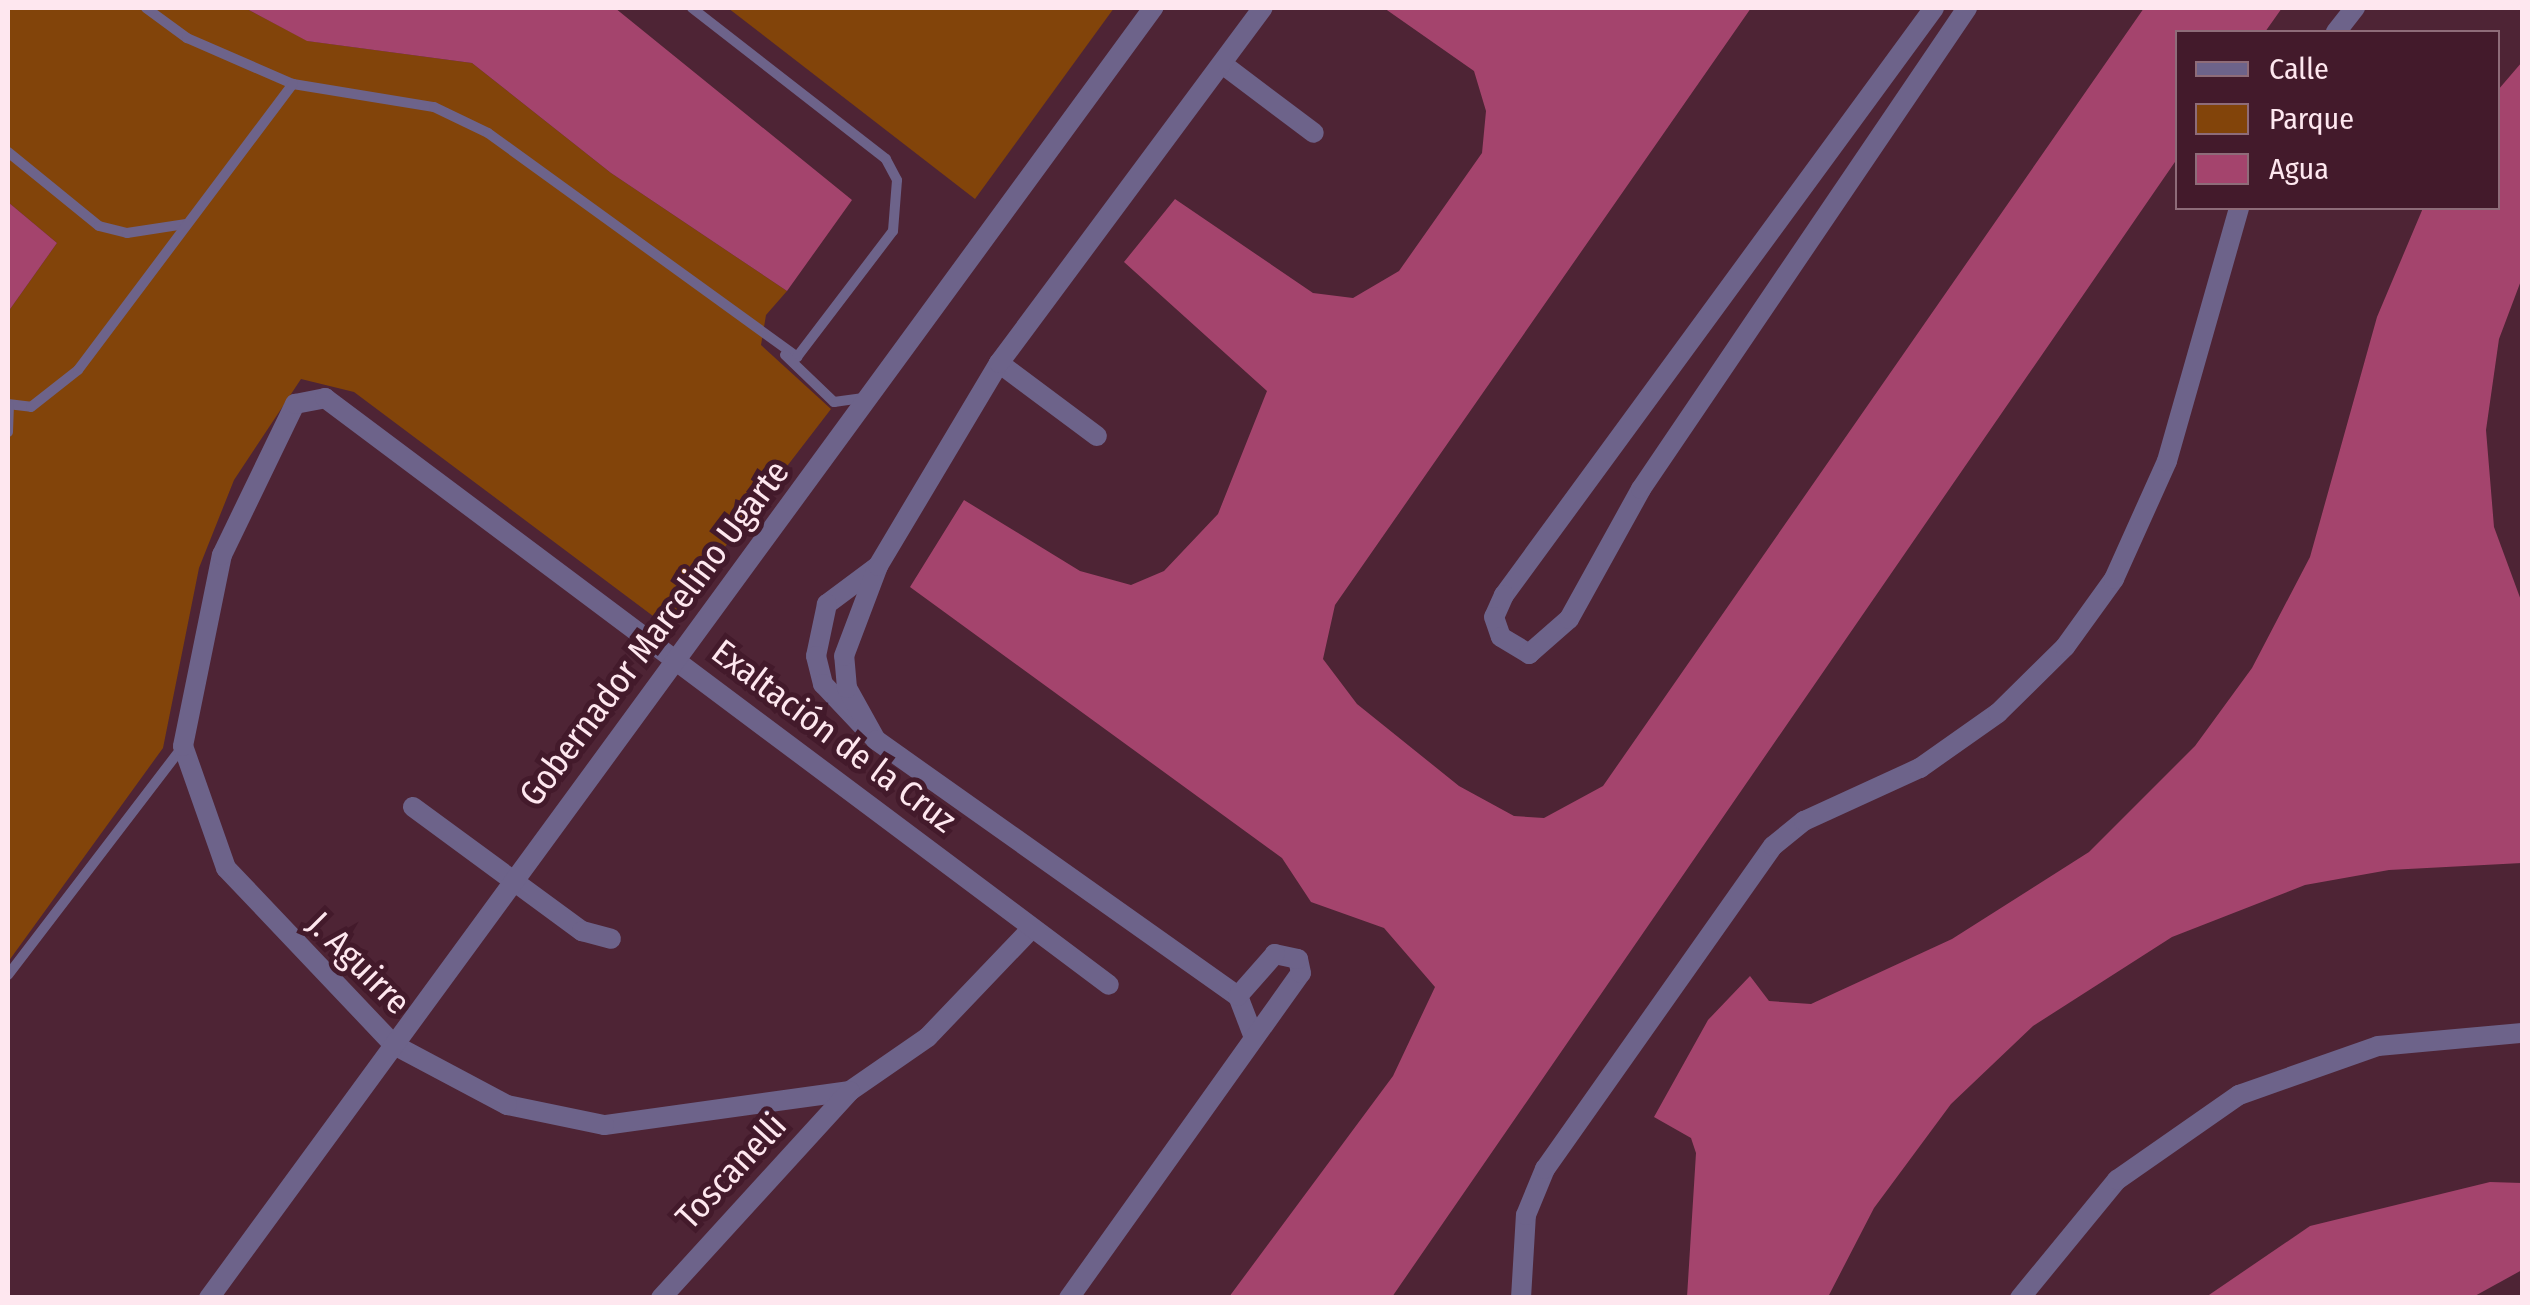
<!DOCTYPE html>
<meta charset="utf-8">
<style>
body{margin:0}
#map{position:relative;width:2530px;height:1305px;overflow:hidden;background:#4e2435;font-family:"Fira Sans Condensed",sans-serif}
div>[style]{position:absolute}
.green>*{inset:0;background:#82440a}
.water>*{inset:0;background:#a4446d}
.lane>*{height:10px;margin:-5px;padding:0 5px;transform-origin:5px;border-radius:5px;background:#6d638a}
.street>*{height:20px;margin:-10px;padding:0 10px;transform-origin:10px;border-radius:10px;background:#6d638a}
span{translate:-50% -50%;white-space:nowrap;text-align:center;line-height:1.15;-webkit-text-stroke:10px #431a2b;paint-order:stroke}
.street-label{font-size:35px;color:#fee7ef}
.frame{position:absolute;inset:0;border:10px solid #fee7ef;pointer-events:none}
.legend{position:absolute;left:2175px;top:30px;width:325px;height:180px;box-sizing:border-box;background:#431a2b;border:2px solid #8e6c79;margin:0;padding:12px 18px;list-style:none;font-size:30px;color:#fee7ef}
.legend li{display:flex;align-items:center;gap:20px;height:50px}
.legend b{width:50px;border:2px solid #8e6c79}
</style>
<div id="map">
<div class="green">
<div style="clip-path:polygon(8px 8px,245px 8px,308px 41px,472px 63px,611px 173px,787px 291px,766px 315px,761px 345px,831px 409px,665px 625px,354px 392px,301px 379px,234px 480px,199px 568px,163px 748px,8px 962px,8px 312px,57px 243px,8px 202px)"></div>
<div style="clip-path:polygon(728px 8px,1114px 8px,975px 199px)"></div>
</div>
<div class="water">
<div style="clip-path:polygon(245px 8px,615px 8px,852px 200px,787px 291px,611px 173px,472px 63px,307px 41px)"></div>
<div style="clip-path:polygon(1384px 8px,1751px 8px,1335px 605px,1323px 659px,1357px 704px,1459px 786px,1514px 816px,1544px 818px,1603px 786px,2144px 8px,2282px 8px,2265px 32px,2178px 32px,2177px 159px,1392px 1297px,1229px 1297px,1393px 1076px,1435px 987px,1384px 928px,1311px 902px,1282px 858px,910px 587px,964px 500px,1080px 571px,1131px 585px,1164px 571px,1218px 514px,1267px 391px,1124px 262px,1175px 199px,1313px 293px,1353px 298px,1399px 271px,1482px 153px,1486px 111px,1474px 71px)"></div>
<div style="clip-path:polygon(2522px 62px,2522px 278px,2499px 339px,2486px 430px,2494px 527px,2522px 603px,2522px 863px,2389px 870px,2305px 885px,2172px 937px,2033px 1026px,1951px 1104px,1874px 1208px,1828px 1297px,1687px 1297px,1696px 1153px,1691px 1138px,1654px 1117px,1708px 1020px,1750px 976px,1769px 1001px,1811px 1004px,1952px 939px,2089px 852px,2195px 746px,2252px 668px,2310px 557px,2377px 317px,2423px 208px,2498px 208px,2498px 90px)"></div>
<div style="clip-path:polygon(8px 202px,57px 243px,8px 312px)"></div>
<div style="clip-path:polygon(2490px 1182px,2522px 1183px,2522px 1270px,2473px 1297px,2206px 1297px,2310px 1226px)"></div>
</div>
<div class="lane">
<div style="left:146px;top:8px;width:51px;rotate:36.2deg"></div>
<div style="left:187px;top:38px;width:116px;rotate:23.5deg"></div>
<div style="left:293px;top:84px;width:143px;rotate:9.3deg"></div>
<div style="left:434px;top:107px;width:60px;rotate:25.7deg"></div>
<div style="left:488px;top:133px;width:382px;rotate:35.9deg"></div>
<div style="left:797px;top:357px;width:158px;rotate:-52.7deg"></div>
<div style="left:893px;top:231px;width:51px;rotate:-85.5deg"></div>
<div style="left:897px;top:180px;width:24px;rotate:-118deg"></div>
<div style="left:886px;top:159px;width:246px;rotate:-142.1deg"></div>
<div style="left:8px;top:152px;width:117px;rotate:39.1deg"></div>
<div style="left:99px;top:226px;width:29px;rotate:14deg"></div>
<div style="left:127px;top:233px;width:60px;rotate:-8.7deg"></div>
<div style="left:785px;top:355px;width:68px;rotate:43.8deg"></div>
<div style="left:834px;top:402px;width:28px;rotate:-8deg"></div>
<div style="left:8px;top:404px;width:23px;rotate:7deg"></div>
<div style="left:31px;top:407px;width:60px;rotate:-38.2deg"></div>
<div style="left:78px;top:370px;width:358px;rotate:-53.1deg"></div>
<div style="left:8px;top:432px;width:27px;rotate:-88deg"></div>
<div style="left:8px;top:975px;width:288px;rotate:-52.6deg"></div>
</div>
<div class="street">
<div style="left:1934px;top:8px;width:728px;rotate:126.22deg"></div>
<div style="left:1504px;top:595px;width:24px;rotate:114deg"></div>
<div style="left:1494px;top:617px;width:21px;rotate:71deg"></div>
<div style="left:1501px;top:637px;width:33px;rotate:31deg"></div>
<div style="left:1529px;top:654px;width:53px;rotate:-41.2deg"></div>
<div style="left:1569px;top:619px;width:149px;rotate:-61deg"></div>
<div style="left:1641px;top:489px;width:581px;rotate:-55.87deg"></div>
<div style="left:2336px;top:32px;width:31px;rotate:-52deg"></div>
<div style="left:1225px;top:66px;width:111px;rotate:37deg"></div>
<div style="left:999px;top:363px;width:122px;rotate:36.7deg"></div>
<div style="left:878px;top:566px;width:64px;rotate:143.3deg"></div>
<div style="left:827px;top:604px;width:53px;rotate:101.9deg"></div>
<div style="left:816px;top:656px;width:29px;rotate:76deg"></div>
<div style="left:823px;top:684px;width:77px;rotate:46.6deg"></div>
<div style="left:876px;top:740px;width:60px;rotate:-119.1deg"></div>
<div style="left:847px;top:688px;width:32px;rotate:-95deg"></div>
<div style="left:844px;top:656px;width:96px;rotate:-69.3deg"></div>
<div style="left:878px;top:566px;width:236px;rotate:-59.2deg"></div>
<div style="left:999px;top:363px;width:442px;rotate:-53.4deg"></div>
<div style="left:876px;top:740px;width:443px;rotate:35.3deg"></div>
<div style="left:1238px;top:996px;width:40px;rotate:69deg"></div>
<div style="left:413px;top:807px;width:210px;rotate:36.3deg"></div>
<div style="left:582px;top:931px;width:30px;rotate:15deg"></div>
<div style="left:1032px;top:928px;width:151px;rotate:133.7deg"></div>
<div style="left:928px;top:1037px;width:95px;rotate:145.3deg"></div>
<div style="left:850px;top:1091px;width:248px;rotate:172.1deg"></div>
<div style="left:604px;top:1125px;width:99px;rotate:-168.3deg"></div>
<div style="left:507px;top:1105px;width:128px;rotate:-152deg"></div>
<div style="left:394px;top:1045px;width:244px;rotate:-133.5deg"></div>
<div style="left:226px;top:868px;width:129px;rotate:-109.4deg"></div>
<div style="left:183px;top:746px;width:195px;rotate:-78.5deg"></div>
<div style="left:222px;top:555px;width:168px;rotate:-64.2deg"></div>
<div style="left:295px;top:404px;width:31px;rotate:-11deg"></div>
<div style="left:325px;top:398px;width:979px;rotate:36.82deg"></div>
<div style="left:209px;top:1298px;width:1599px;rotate:-53.8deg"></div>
<div style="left:661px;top:1298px;width:280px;rotate:-47.6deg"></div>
<div style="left:1069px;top:1298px;width:399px;rotate:-54.5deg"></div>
<div style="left:1301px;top:973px;width:14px;rotate:-102deg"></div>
<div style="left:1298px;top:959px;width:24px;rotate:-168deg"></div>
<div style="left:1275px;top:954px;width:56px;rotate:131.4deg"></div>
<div style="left:1521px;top:1298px;width:83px;rotate:-86.6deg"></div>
<div style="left:1526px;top:1215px;width:50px;rotate:-67.6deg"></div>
<div style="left:1545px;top:1169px;width:395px;rotate:-54.8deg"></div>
<div style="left:1773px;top:846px;width:40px;rotate:-39deg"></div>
<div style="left:1804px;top:821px;width:128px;rotate:-24.6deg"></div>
<div style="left:1920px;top:768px;width:95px;rotate:-35.2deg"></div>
<div style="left:1998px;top:713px;width:94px;rotate:-44.6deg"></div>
<div style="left:2065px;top:647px;width:84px;rotate:-54.2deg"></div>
<div style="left:2114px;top:579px;width:129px;rotate:-65.8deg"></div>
<div style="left:2167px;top:461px;width:263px;rotate:-74.1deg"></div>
<div style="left:2020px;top:1298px;width:153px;rotate:-50.6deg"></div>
<div style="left:2117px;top:1180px;width:149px;rotate:-34.9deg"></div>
<div style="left:2239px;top:1095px;width:147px;rotate:-19.4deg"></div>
<div style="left:2378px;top:1046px;width:145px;rotate:-5.2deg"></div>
</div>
<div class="street-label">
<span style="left:654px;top:633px;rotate:-53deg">Gobernador Marcelino Ugarte</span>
<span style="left:834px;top:736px;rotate:37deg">Exaltación de la Cruz</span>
<span style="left:359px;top:963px;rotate:45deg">J. Aguirre</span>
<span style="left:731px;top:1171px;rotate:-47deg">Toscanelli</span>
</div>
<div class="frame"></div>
<ul class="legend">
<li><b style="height:12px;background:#6d638a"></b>Calle</li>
<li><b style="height:28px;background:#82440a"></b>Parque</li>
<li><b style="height:28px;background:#a4446d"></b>Agua</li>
</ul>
</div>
